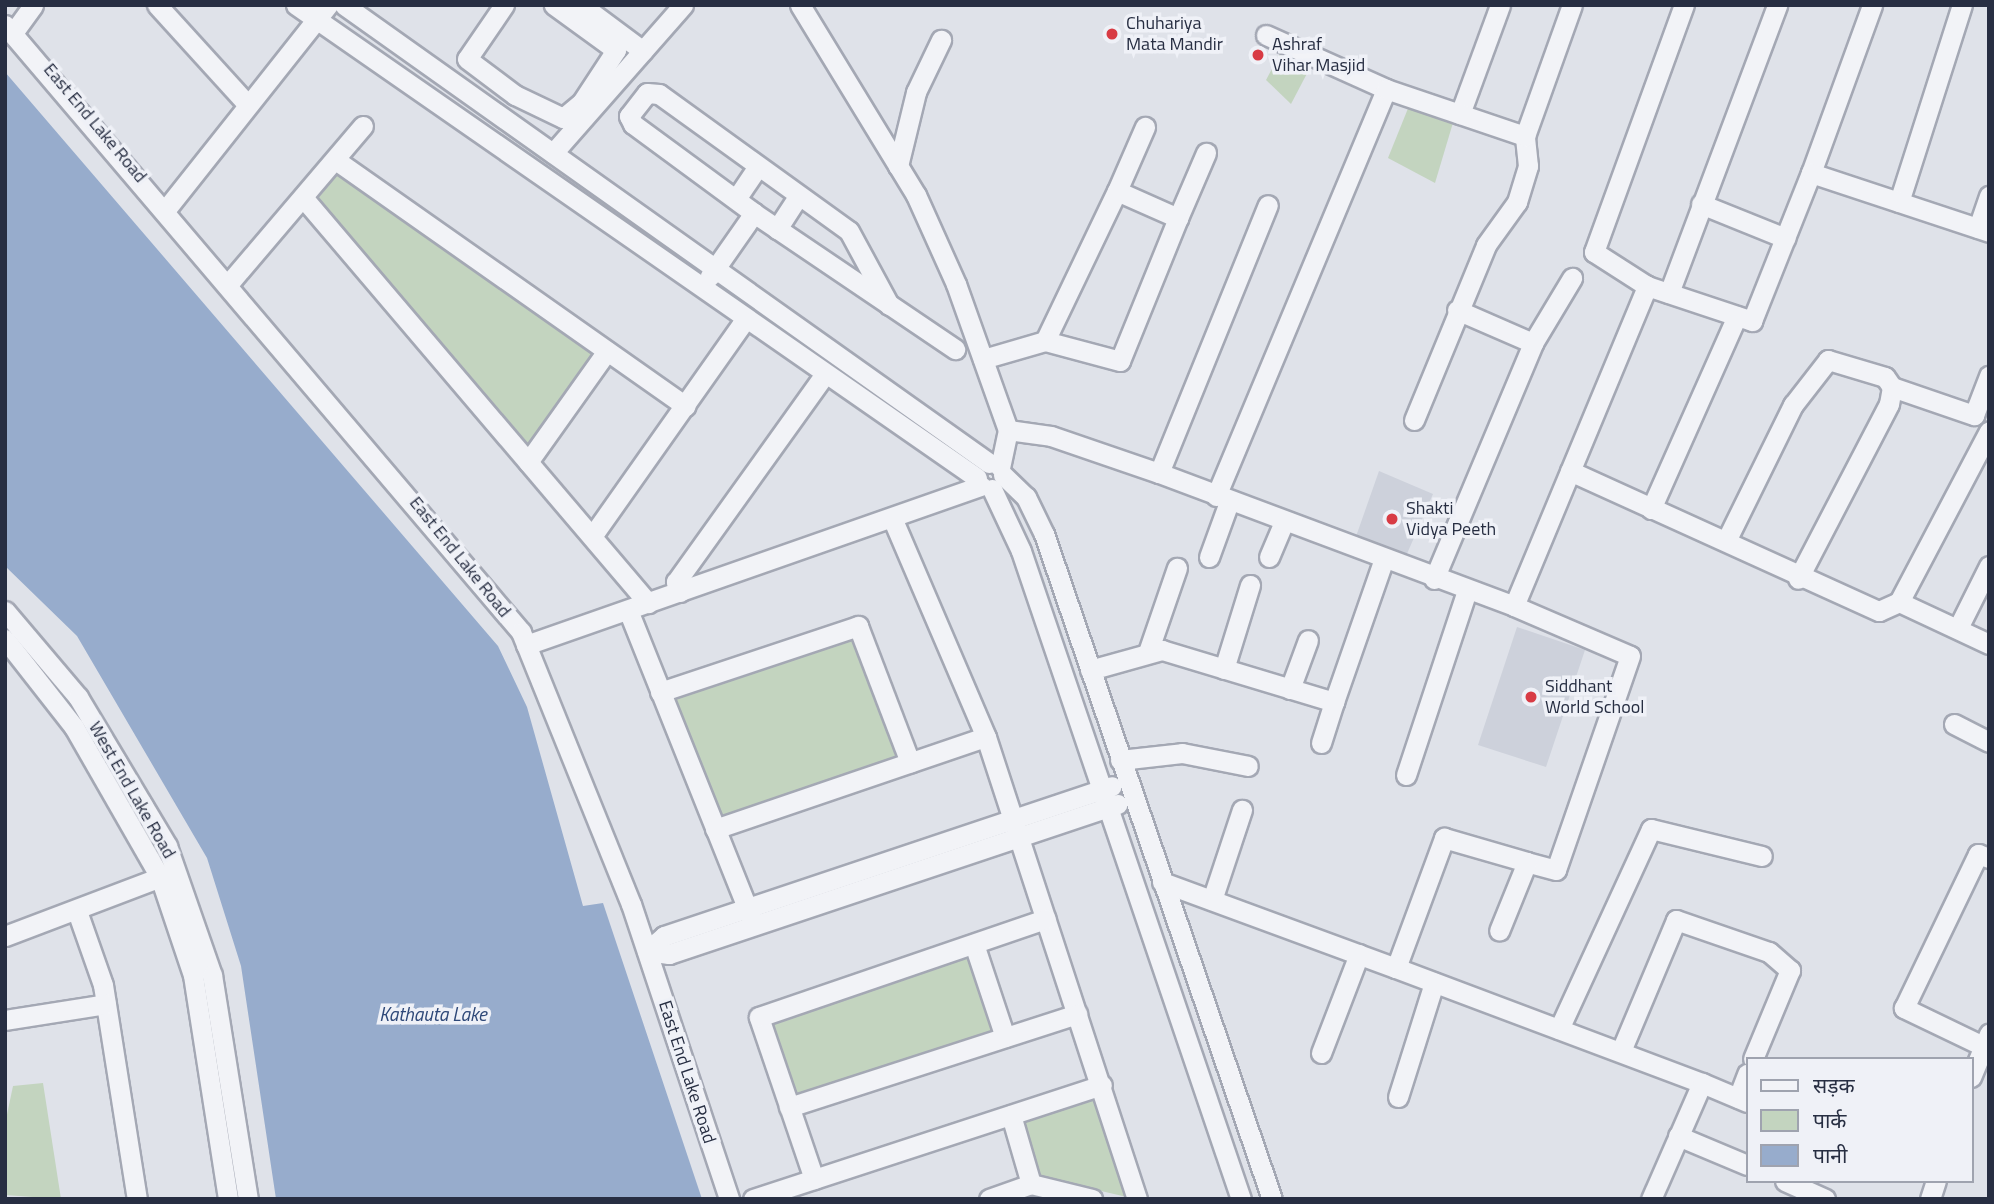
<!DOCTYPE html>
<meta charset="utf-8">
<style>
body{margin:0}
#map{position:relative;width:1994px;height:1204px;overflow:hidden;background:#dfe2e9;font-family:"Titillium Web","Noto Sans Devanagari",sans-serif}
div>[style]{position:absolute}
.built>*{inset:0;background:#cdd1db}
.green>*{inset:0;background:#c3d4bf}
.water>*{inset:0;background:#97accc}
.roads{filter:drop-shadow(2px 0 #a4a8b4) drop-shadow(-2px 0 #a4a8b4) drop-shadow(0 2px #a4a8b4) drop-shadow(0 -2px #a4a8b4)}
.minor>*{height:19px;margin:-9.5px;padding:0 9.5px;transform-origin:9.5px;border-radius:9.5px;background:#f2f3f7}
.dots>*{width:19px;height:19px;translate:-50% -50%;box-sizing:border-box;border:4px solid #eff1f7;border-radius:50%}
span{translate:-50% -50%;white-space:nowrap;text-align:center;line-height:1.15;-webkit-text-stroke:7px #eff1f7;paint-order:stroke}
.poi-label{font-size:18px;color:#272e42}
.left{translate:0 -50%;text-align:left}
.street-label{font-size:18px;color:#272e42}
.water-label{font-size:19px;color:#2e4878;font-style:italic}
.frame{position:absolute;inset:0;border:7px solid #272e42;pointer-events:none}
.legend{position:absolute;left:1746px;top:1057px;width:228px;height:126px;box-sizing:border-box;background:#eff1f7;border:2px solid #9fa3af;margin:0;padding:9px 12px;list-style:none;font-size:21px;color:#272e42}
.legend li{display:flex;align-items:center;gap:14px;height:35px}
.legend b{width:35px;border:2px solid #9fa3af}
</style>
<div id="map">
<div class="built">
<div style="clip-path:polygon(1379px 471px,1433px 494px,1403px 563px,1353px 545px)"></div>
<div style="clip-path:polygon(1517px 627px,1585px 650px,1546px 767px,1478px 745px)"></div>
</div>
<div class="green">
<div style="clip-path:polygon(1283px 48px,1313px 62px,1291px 104px,1266px 80px)"></div>
<div style="clip-path:polygon(1411px 101px,1455px 116px,1435px 183px,1388px 158px)"></div>
<div style="clip-path:polygon(339px 172px,595px 354px,525px 450px,315px 202px)"></div>
<div style="clip-path:polygon(852px 637px,900px 757px,720px 819px,670px 696px)"></div>
<div style="clip-path:polygon(971px 955px,996px 1030px,794px 1098px,769px 1022px)"></div>
<div style="clip-path:polygon(43px 1083px,61px 1199px,5px 1195px,5px 1124px,13px 1086px)"></div>
<div style="clip-path:polygon(1096px 1094px,1131px 1198px,1037px 1176px,1018px 1121px)"></div>
</div>
<div class="water">
<div style="clip-path:polygon(5px 72px,498px 646px,527px 707px,583px 906px,603px 903px,702px 1199px,276px 1199px,241px 966px,207px 858px,77px 636px,5px 566px)"></div>
</div>
<div class="roads">
<div class="minor">
<div style="left:157px;top:5px;width:135px;rotate:47.7deg"></div>
<div style="left:296px;top:5px;width:829px;rotate:34.78deg"></div>
<div style="left:344px;top:5px;width:791px;rotate:35.38deg"></div>
<div style="left:504px;top:5px;width:65px;rotate:124.4deg"></div>
<div style="left:467px;top:59px;width:60px;rotate:36.9deg"></div>
<div style="left:515px;top:95px;width:53px;rotate:25.6deg"></div>
<div style="left:563px;top:118px;width:25px;rotate:-40deg"></div>
<div style="left:582px;top:102px;width:62px;rotate:-56.8deg"></div>
<div style="left:616px;top:50px;width:77px;rotate:-144deg"></div>
<div style="left:581px;top:5px;width:77px;rotate:36.6deg"></div>
<div style="left:800px;top:5px;width:223px;rotate:58.6deg"></div>
<div style="left:916px;top:195px;width:98px;rotate:65.8deg"></div>
<div style="left:956px;top:284px;width:155px;rotate:70.4deg"></div>
<div style="left:1008px;top:430px;width:38px;rotate:102deg"></div>
<div style="left:5px;top:25px;width:797px;rotate:49.63deg"></div>
<div style="left:521px;top:632px;width:293px;rotate:68deg"></div>
<div style="left:631px;top:904px;width:311px;rotate:71.6deg"></div>
<div style="left:13px;top:33px;width:34px;rotate:-54deg"></div>
<div style="left:1266px;top:35px;width:132px;rotate:24.2deg"></div>
<div style="left:1460px;top:114px;width:116px;rotate:-69.8deg"></div>
<div style="left:553px;top:153px;width:197px;rotate:-48.7deg"></div>
<div style="left:337px;top:161px;width:426px;rotate:35.1deg"></div>
<div style="left:898px;top:166px;width:76px;rotate:-76.3deg"></div>
<div style="left:916px;top:92px;width:58px;rotate:-64.3deg"></div>
<div style="left:1811px;top:173px;width:179px;rotate:-70deg"></div>
<div style="left:1117px;top:191px;width:70px;rotate:-66.4deg"></div>
<div style="left:736px;top:199px;width:37px;rotate:-56deg"></div>
<div style="left:306px;top:201px;width:528px;rotate:49.61deg"></div>
<div style="left:1899px;top:202px;width:207px;rotate:-72.3deg"></div>
<div style="left:1701px;top:204px;width:91px;rotate:22deg"></div>
<div style="left:167px;top:208px;width:259px;rotate:-51.6deg"></div>
<div style="left:754px;top:213px;width:243px;rotate:34.1deg"></div>
<div style="left:1178px;top:218px;width:71px;rotate:-66.7deg"></div>
<div style="left:1978px;top:228px;width:34px;rotate:-71deg"></div>
<div style="left:777px;top:229px;width:38px;rotate:-57deg"></div>
<div style="left:710px;top:276px;width:77px;rotate:-55.1deg"></div>
<div style="left:754px;top:213px;width:150px;rotate:-143.7deg"></div>
<div style="left:633px;top:124px;width:9px;rotate:-117deg"></div>
<div style="left:629px;top:116px;width:29px;rotate:-52deg"></div>
<div style="left:647px;top:93px;width:12px;rotate:5deg"></div>
<div style="left:659px;top:94px;width:234px;rotate:35.8deg"></div>
<div style="left:849px;top:231px;width:84px;rotate:61.6deg"></div>
<div style="left:230px;top:282px;width:205px;rotate:-49.6deg"></div>
<div style="left:1647px;top:286px;width:63px;rotate:-147.3deg"></div>
<div style="left:1594px;top:252px;width:263px;rotate:-70deg"></div>
<div style="left:1669px;top:293px;width:308px;rotate:-69.4deg"></div>
<div style="left:1457px;top:310px;width:83px;rotate:23.5deg"></div>
<div style="left:983px;top:359px;width:65px;rotate:-16.2deg"></div>
<div style="left:1045px;top:341px;width:166px;rotate:-64.4deg"></div>
<div style="left:1117px;top:191px;width:67px;rotate:23.9deg"></div>
<div style="left:1178px;top:218px;width:154px;rotate:112.1deg"></div>
<div style="left:1120px;top:361px;width:78px;rotate:-165.1deg"></div>
<div style="left:1892px;top:387px;width:87px;rotate:18.9deg"></div>
<div style="left:1974px;top:415px;width:42px;rotate:-69deg"></div>
<div style="left:1414px;top:420px;width:189px;rotate:-67.6deg"></div>
<div style="left:1486px;top:245px;width:53px;rotate:-54.2deg"></div>
<div style="left:1517px;top:202px;width:38px;rotate:-73deg"></div>
<div style="left:1528px;top:166px;width:30px;rotate:-96deg"></div>
<div style="left:1525px;top:136px;width:139px;rotate:-70.3deg"></div>
<div style="left:1008px;top:430px;width:43px;rotate:7.9deg"></div>
<div style="left:1051px;top:436px;width:114px;rotate:18.9deg"></div>
<div style="left:1159px;top:473px;width:379px;rotate:20.5deg"></div>
<div style="left:1514px;top:606px;width:347px;rotate:-67.4deg"></div>
<div style="left:1647px;top:286px;width:111px;rotate:18.4deg"></div>
<div style="left:1752px;top:321px;width:159px;rotate:-68.3deg"></div>
<div style="left:1811px;top:173px;width:188px;rotate:18.3deg"></div>
<div style="left:528px;top:462px;width:136px;rotate:-54.6deg"></div>
<div style="left:1570px;top:471px;width:339px;rotate:24.4deg"></div>
<div style="left:1879px;top:611px;width:22px;rotate:-24deg"></div>
<div style="left:1899px;top:602px;width:193px;rotate:-62.2deg"></div>
<div style="left:1159px;top:473px;width:289px;rotate:-67.9deg"></div>
<div style="left:1003px;top:475px;width:32px;rotate:44deg"></div>
<div style="left:1026px;top:497px;width:41px;rotate:64.1deg"></div>
<div style="left:1044px;top:534px;width:703px;rotate:71.08deg"></div>
<div style="left:992px;top:489px;width:68px;rotate:64.9deg"></div>
<div style="left:1021px;top:551px;width:684px;rotate:71.25deg"></div>
<div style="left:1216px;top:496px;width:441px;rotate:-67.3deg"></div>
<div style="left:1386px;top:89px;width:147px;rotate:18.7deg"></div>
<div style="left:1651px;top:509px;width:211px;rotate:-66deg"></div>
<div style="left:893px;top:520px;width:236px;rotate:66.8deg"></div>
<div style="left:986px;top:737px;width:486px;rotate:71.9deg"></div>
<div style="left:593px;top:535px;width:262px;rotate:-54.8deg"></div>
<div style="left:1726px;top:541px;width:152px;rotate:-63.8deg"></div>
<div style="left:1793px;top:405px;width:57px;rotate:-52.1deg"></div>
<div style="left:1828px;top:360px;width:59px;rotate:16.6deg"></div>
<div style="left:1885px;top:377px;width:12px;rotate:55deg"></div>
<div style="left:1892px;top:387px;width:17px;rotate:100deg"></div>
<div style="left:1889px;top:404px;width:197px;rotate:117.5deg"></div>
<div style="left:1209px;top:557px;width:59px;rotate:-70deg"></div>
<div style="left:1269px;top:557px;width:36px;rotate:-67deg"></div>
<div style="left:1434px;top:579px;width:256px;rotate:-67.2deg"></div>
<div style="left:1533px;top:343px;width:76px;rotate:-59deg"></div>
<div style="left:680px;top:592px;width:11px;rotate:-112deg"></div>
<div style="left:676px;top:582px;width:252px;rotate:-54.4deg"></div>
<div style="left:1899px;top:602px;width:99px;rotate:25deg"></div>
<div style="left:1514px;top:606px;width:126px;rotate:23.3deg"></div>
<div style="left:1630px;top:656px;width:226px;rotate:109.1deg"></div>
<div style="left:1556px;top:870px;width:30px;rotate:-165deg"></div>
<div style="left:628px;top:610px;width:332px;rotate:68.2deg"></div>
<div style="left:5px;top:611px;width:113px;rotate:49.7deg"></div>
<div style="left:78px;top:697px;width:174px;rotate:59.1deg"></div>
<div style="left:167px;top:846px;width:137px;rotate:70.8deg"></div>
<div style="left:212px;top:975px;width:227px;rotate:80.9deg"></div>
<div style="left:1959px;top:626px;width:67px;rotate:-63.4deg"></div>
<div style="left:5px;top:639px;width:112px;rotate:51.9deg"></div>
<div style="left:74px;top:727px;width:173px;rotate:60.2deg"></div>
<div style="left:160px;top:877px;width:103px;rotate:71.4deg"></div>
<div style="left:193px;top:975px;width:227px;rotate:81.1deg"></div>
<div style="left:526px;top:645px;width:482px;rotate:-19.3deg"></div>
<div style="left:1148px;top:652px;width:89px;rotate:-71deg"></div>
<div style="left:1224px;top:669px;width:88px;rotate:-72.8deg"></div>
<div style="left:1090px;top:670px;width:75px;rotate:-15.5deg"></div>
<div style="left:1162px;top:650px;width:180px;rotate:16.8deg"></div>
<div style="left:1334px;top:702px;width:43px;rotate:107.6deg"></div>
<div style="left:1290px;top:689px;width:52px;rotate:-69.8deg"></div>
<div style="left:660px;top:692px;width:209px;rotate:-18.4deg"></div>
<div style="left:858px;top:626px;width:146px;rotate:69.1deg"></div>
<div style="left:1334px;top:702px;width:149px;rotate:-70.8deg"></div>
<div style="left:1954px;top:724px;width:39px;rotate:27deg"></div>
<div style="left:1120px;top:760px;width:62px;rotate:-6.4deg"></div>
<div style="left:1182px;top:753px;width:67px;rotate:11.1deg"></div>
<div style="left:1406px;top:775px;width:194px;rotate:-71.7deg"></div>
<div style="left:715px;top:829px;width:286px;rotate:-18.8deg"></div>
<div style="left:1162px;top:882px;width:249px;rotate:20.2deg"></div>
<div style="left:1396px;top:968px;width:139px;rotate:-69.7deg"></div>
<div style="left:1444px;top:838px;width:86px;rotate:16.1deg"></div>
<div style="left:1527px;top:862px;width:74px;rotate:112.1deg"></div>
<div style="left:1212px;top:900px;width:95px;rotate:-71.6deg"></div>
<div style="left:77px;top:911px;width:78px;rotate:70.6deg"></div>
<div style="left:103px;top:985px;width:217px;rotate:81deg"></div>
<div style="left:5px;top:936px;width:178px;rotate:-20.8deg"></div>
<div style="left:974px;top:944px;width:98px;rotate:71.6deg"></div>
<div style="left:647px;top:951px;width:23px;rotate:-41deg"></div>
<div style="left:664px;top:936px;width:472px;rotate:-18.5deg"></div>
<div style="left:647px;top:951px;width:22px;rotate:8deg"></div>
<div style="left:669px;top:954px;width:473px;rotate:-18.5deg"></div>
<div style="left:1396px;top:968px;width:327px;rotate:20.6deg"></div>
<div style="left:1702px;top:1083px;width:127px;rotate:113.7deg"></div>
<div style="left:5px;top:1020px;width:102px;rotate:-9deg"></div>
<div style="left:1559px;top:1029px;width:220px;rotate:-65.3deg"></div>
<div style="left:1651px;top:829px;width:114px;rotate:13.7deg"></div>
<div style="left:1983px;top:1046px;width:88px;rotate:-154.3deg"></div>
<div style="left:1904px;top:1008px;width:171px;rotate:-64.3deg"></div>
<div style="left:1978px;top:854px;width:12px;rotate:20deg"></div>
<div style="left:1621px;top:1051px;width:142px;rotate:-67.2deg"></div>
<div style="left:1676px;top:920px;width:98px;rotate:19deg"></div>
<div style="left:1769px;top:952px;width:28px;rotate:41deg"></div>
<div style="left:1790px;top:970px;width:96px;rotate:112.6deg"></div>
<div style="left:1321px;top:1053px;width:106px;rotate:-69deg"></div>
<div style="left:1971px;top:1077px;width:47px;rotate:-67.3deg"></div>
<div style="left:1702px;top:1083px;width:49px;rotate:22.9deg"></div>
<div style="left:1398px;top:1097px;width:120px;rotate:-72.5deg"></div>
<div style="left:1738px;top:1098px;width:26px;rotate:-69deg"></div>
<div style="left:789px;top:1107px;width:303px;rotate:-17.9deg"></div>
<div style="left:1011px;top:1115px;width:72px;rotate:73.8deg"></div>
<div style="left:1031px;top:1184px;width:63px;rotate:13.8deg"></div>
<div style="left:1678px;top:1136px;width:75px;rotate:22.8deg"></div>
<div style="left:814px;top:1179px;width:171px;rotate:-108.8deg"></div>
<div style="left:759px;top:1017px;width:303px;rotate:-18.9deg"></div>
<div style="left:1785px;top:1181px;width:44px;rotate:24.2deg"></div>
<div style="left:753px;top:1199px;width:367px;rotate:-18.1deg"></div>
<div style="left:989px;top:1199px;width:45px;rotate:-19.7deg"></div>
<div style="left:1930px;top:1199px;width:19px;rotate:-72deg"></div>
</div>
</div>
<div class="dots">
<div style="left:1112px;top:34px;background:#d83b44"></div>
<div style="left:1258px;top:55px;background:#d83b44"></div>
<div style="left:1392px;top:519px;background:#d83b44"></div>
<div style="left:1531px;top:697px;background:#d83b44"></div>
</div>
<div class="poi-label">
<span class="left" style="left:1126px;top:34px">Chuhariya<br>Mata Mandir</span>
<span class="left" style="left:1272px;top:55px">Ashraf<br>Vihar Masjid</span>
<span class="left" style="left:1406px;top:519px">Shakti<br>Vidya Peeth</span>
<span class="left" style="left:1545px;top:697px">Siddhant<br>World School</span>
</div>
<div class="street-label">
<span style="left:95px;top:123px;rotate:50deg">East End Lake Road</span>
<span style="left:460px;top:557px;rotate:51deg">East End Lake Road</span>
<span style="left:132px;top:790px;rotate:60deg">West End Lake Road</span>
<span style="left:687px;top:1072px;rotate:72deg">East End Lake Road</span>
</div>
<div class="water-label">
<span style="left:433px;top:1014px">Kathauta Lake</span>
</div>
<div class="frame"></div>
<ul class="legend">
<li><b style="height:9px;background:#f2f3f7"></b>सड़क</li>
<li><b style="height:19px;background:#c3d4bf"></b>पार्क</li>
<li><b style="height:19px;background:#97accc"></b>पानी</li>
</ul>
</div>
